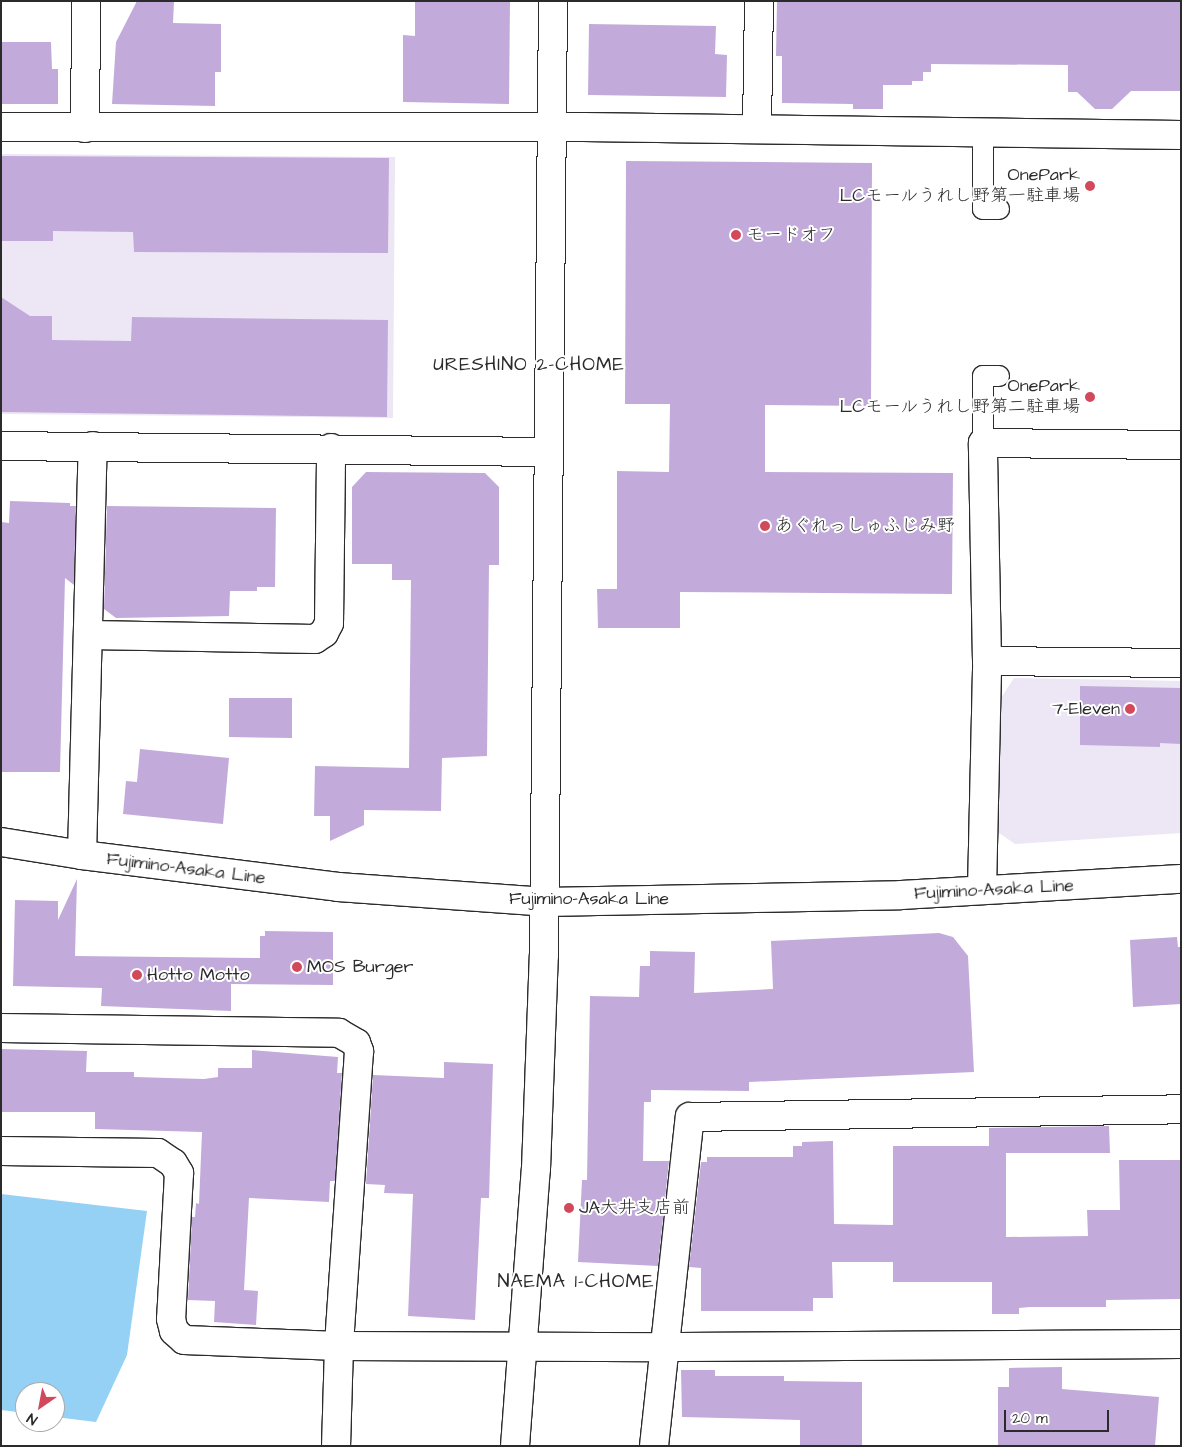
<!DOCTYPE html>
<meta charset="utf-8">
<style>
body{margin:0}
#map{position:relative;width:1182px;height:1447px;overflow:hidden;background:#fff;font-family:"Architects Daughter","Klee One",sans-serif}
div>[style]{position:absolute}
.built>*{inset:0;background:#ede6f4}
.water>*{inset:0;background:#95d1f5}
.building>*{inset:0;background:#c2abdb}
.roads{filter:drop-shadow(1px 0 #2b2b2b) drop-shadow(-1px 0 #2b2b2b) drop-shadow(0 1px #2b2b2b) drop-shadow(0 -1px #2b2b2b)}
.service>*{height:20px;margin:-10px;padding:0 10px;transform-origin:10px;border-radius:10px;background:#fff}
.minor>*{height:28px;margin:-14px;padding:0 14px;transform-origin:14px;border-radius:14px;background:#fff}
.tertiary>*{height:28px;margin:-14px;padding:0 14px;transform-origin:14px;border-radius:14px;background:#fff}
.secondary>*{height:28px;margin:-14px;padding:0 14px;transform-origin:14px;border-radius:14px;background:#fff}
.dots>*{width:14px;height:14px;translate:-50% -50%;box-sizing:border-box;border:2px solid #fff;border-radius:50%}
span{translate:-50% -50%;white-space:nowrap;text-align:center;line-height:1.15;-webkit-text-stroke:4px #fff;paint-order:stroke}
.poi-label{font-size:18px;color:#2b2b2b}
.right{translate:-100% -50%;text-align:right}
.left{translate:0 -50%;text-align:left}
.street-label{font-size:18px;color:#2b2b2b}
.neighbourhood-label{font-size:19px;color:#2b2b2b;letter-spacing:1px}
.frame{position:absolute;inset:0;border:2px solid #2b2b2b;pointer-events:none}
.north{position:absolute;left:15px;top:1382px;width:50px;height:50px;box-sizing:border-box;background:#fff;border:1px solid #aaa;border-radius:50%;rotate:213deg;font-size:14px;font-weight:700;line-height:20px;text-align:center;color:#2b2b2b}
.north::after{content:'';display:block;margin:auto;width:18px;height:22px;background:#d1495b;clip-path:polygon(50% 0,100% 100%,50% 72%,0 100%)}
.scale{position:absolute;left:1004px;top:1410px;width:105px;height:22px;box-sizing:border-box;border:2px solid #2b2b2b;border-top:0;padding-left:6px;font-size:15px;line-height:18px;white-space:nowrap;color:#2b2b2b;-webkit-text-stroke:4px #fff;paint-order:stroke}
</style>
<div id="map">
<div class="built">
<div style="clip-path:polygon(1px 154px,395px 157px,393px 418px,1px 414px)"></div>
<div style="clip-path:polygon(1014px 678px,1181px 681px,1181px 833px,1015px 844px,999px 833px,1001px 698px)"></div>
</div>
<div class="water">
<div style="clip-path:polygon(1px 1194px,147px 1211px,127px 1355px,96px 1422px,55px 1417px,55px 1392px,25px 1392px,25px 1413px,1px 1410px)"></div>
</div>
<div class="building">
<div style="clip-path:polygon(137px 1px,174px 1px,173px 23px,221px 24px,221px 72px,215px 72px,215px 106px,112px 104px,116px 42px)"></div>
<div style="clip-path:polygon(415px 1px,510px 1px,509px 104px,403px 102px,403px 35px,415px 36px)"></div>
<div style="clip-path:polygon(777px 1px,1181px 1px,1181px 91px,1131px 91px,1112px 109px,1095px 109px,1077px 92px,1068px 92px,1068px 65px,931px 64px,931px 72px,923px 72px,923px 81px,912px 81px,912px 85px,883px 85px,883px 109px,853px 109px,853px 104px,782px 103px,782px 56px,776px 56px)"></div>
<div style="clip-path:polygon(589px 24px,716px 26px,715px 54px,727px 55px,726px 97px,588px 95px)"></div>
<div style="clip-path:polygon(1px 42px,51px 42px,52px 69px,58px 69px,58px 104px,1px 104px)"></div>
<div style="clip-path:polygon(1px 156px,389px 158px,388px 253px,134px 252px,133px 232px,53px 231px,53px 241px,1px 241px)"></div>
<div style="clip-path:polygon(626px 161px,872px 163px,871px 406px,765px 405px,765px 472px,953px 473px,952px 594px,680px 592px,680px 628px,598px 628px,597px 589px,617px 589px,617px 471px,669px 472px,670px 404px,625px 404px)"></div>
<div style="clip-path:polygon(1px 297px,30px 316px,52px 316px,52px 340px,131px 341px,132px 317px,388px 320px,387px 417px,1px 412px)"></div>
<div style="clip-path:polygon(366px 472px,485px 473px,499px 487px,499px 565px,489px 565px,487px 756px,442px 758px,441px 811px,364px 810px,364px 825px,330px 841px,330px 816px,314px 816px,315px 766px,409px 768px,411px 580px,392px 580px,392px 564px,352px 564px,352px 487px)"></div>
<div style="clip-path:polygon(10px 501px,70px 503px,70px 506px,76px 506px,74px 585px,65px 578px,60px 772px,1px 772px,1px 522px,9px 523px)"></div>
<div style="clip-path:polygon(107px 506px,276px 508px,275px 587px,257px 587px,257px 591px,230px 591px,229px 616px,116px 618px,104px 609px)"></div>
<div style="clip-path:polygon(1080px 686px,1181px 688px,1181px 744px,1160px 743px,1160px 747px,1080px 745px)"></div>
<div style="clip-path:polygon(229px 698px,292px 698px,292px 738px,229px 737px)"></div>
<div style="clip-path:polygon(140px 749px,229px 758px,223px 824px,123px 814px,126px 781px,137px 782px)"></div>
<div style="clip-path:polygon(77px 879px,75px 956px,260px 958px,260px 936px,265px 936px,265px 931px,333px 932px,333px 985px,231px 984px,231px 1011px,101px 1006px,102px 988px,13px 986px,15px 900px,58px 901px,58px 920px)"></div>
<div style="clip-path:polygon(939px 933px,953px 937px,968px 956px,974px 1072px,749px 1082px,749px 1091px,651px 1090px,651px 1102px,644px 1102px,643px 1161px,669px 1161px,658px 1266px,578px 1262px,582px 1180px,587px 1180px,590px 996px,639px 997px,640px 966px,650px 966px,650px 951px,695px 952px,694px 993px,773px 989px,771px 941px)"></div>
<div style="clip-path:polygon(1177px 937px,1178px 947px,1181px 947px,1181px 1004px,1133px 1007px,1130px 940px)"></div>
<div style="clip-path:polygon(1px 1049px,87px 1051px,86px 1072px,134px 1072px,134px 1077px,204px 1079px,218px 1077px,218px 1068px,252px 1068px,252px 1050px,338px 1057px,337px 1073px,342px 1073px,335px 1181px,330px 1181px,329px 1202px,249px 1198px,244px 1290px,258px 1291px,256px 1325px,214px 1322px,215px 1301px,188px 1300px,192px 1217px,195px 1217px,196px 1203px,199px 1204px,202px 1132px,95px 1129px,95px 1112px,1px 1112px)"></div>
<div style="clip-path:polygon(444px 1062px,493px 1064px,489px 1198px,481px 1198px,475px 1320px,408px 1316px,413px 1194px,384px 1193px,385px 1185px,366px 1184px,373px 1075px,444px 1078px)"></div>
<div style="clip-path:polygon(1109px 1126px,1110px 1153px,1006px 1153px,1006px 1237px,1088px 1236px,1087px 1210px,1120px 1210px,1119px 1160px,1181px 1160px,1181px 1299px,1106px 1300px,1106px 1307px,1030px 1307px,1019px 1308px,1019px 1314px,992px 1314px,992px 1282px,893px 1282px,893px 1262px,832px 1262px,833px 1298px,813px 1298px,813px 1311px,701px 1311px,701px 1268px,689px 1267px,701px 1162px,707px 1162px,707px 1157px,793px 1157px,793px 1146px,802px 1146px,802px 1142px,833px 1141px,834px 1224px,893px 1225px,893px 1146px,989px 1146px,989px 1128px)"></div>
<div style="clip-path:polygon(1062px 1367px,1062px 1389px,1159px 1397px,1155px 1446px,998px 1446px,998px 1387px,1009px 1387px,1009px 1368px)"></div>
<div style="clip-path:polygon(681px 1370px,715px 1370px,715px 1376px,784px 1376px,784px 1381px,862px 1382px,862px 1446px,800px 1446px,800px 1420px,682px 1417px)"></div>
</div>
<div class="roads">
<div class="service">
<div style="left:983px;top:135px;width:74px;rotate:90deg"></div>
<div style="left:983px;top:209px;width:16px"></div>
<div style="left:983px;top:443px;width:67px;rotate:-90deg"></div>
<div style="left:983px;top:376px;width:16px"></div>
</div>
<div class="minor">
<div style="left:1px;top:127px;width:582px"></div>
<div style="left:583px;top:127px;width:598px;rotate:0.77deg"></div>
<div style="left:85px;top:128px;width:127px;rotate:-89.5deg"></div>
<div style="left:757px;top:128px;width:127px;rotate:-89.1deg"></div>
<div style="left:1px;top:446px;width:547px;rotate:0.63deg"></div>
<div style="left:89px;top:635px;width:226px;rotate:1deg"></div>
<div style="left:315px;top:639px;width:11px;rotate:-34deg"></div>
<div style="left:324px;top:633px;width:11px;rotate:-63deg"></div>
<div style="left:329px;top:623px;width:175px;rotate:-89.3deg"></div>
<div style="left:987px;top:661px;width:194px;rotate:0.6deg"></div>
<div style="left:82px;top:855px;width:409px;rotate:-88.5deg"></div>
<div style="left:982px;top:890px;width:229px;rotate:-88.7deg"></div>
<div style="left:987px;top:661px;width:218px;rotate:-91.1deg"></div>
<div style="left:983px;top:443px;width:198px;rotate:0.6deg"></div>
<div style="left:1px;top:1028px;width:338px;rotate:0.8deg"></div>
<div style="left:339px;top:1033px;width:20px;rotate:30deg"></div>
<div style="left:356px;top:1043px;width:9px;rotate:69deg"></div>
<div style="left:359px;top:1051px;width:296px;rotate:93.9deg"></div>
<div style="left:339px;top:1346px;width:100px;rotate:91.7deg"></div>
<div style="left:1px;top:1151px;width:157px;rotate:0.7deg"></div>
<div style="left:158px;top:1153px;width:18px;rotate:34deg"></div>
<div style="left:173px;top:1163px;width:12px;rotate:59deg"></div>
<div style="left:179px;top:1173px;width:146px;rotate:93.1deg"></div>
<div style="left:171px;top:1319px;width:12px;rotate:76deg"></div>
<div style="left:174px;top:1331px;width:13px;rotate:42deg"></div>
<div style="left:184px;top:1340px;width:155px;rotate:2.2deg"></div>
<div style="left:339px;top:1346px;width:327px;rotate:0.2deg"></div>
<div style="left:666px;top:1347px;width:515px;rotate:-0.33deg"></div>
<div style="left:654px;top:1446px;width:331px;rotate:-83.8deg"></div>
<div style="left:690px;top:1117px;width:491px;rotate:-0.9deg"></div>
</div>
<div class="tertiary">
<div style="left:515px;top:1446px;width:278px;rotate:-85.7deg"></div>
<div style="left:536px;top:1169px;width:214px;rotate:-87.9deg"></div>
<div style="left:544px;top:955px;width:954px;rotate:-89.46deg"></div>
</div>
<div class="secondary">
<div style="left:1px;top:842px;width:82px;rotate:9.1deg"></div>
<div style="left:82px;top:855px;width:258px;rotate:7.1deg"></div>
<div style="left:338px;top:887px;width:208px;rotate:4.1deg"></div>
<div style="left:545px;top:902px;width:356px;rotate:-1.1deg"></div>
<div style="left:901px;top:895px;width:280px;rotate:-3.3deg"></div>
</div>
</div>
<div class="dots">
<div style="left:1090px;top:186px;background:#d1495b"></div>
<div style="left:736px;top:235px;background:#d1495b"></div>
<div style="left:1090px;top:397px;background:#d1495b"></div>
<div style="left:765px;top:526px;background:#d1495b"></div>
<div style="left:1130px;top:709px;background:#d1495b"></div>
<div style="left:297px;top:967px;background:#d1495b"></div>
<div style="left:137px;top:975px;background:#d1495b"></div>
<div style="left:569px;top:1208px;background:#d1495b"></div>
</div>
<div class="poi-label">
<span class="right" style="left:1080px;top:186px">OnePark<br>LCモールうれし野第一駐車場</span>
<span class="left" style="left:746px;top:235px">モードオフ</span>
<span class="right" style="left:1080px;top:397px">OnePark<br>LCモールうれし野第二駐車場</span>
<span class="left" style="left:775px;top:526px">あぐれっしゅふじみ野</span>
<span class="right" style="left:1120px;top:709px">7-Eleven</span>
<span class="left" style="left:307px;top:967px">MOS Burger</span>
<span class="left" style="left:147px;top:975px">Hotto Motto</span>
<span class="left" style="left:579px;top:1208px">JA大井支店前</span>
</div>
<div class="street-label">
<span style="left:186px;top:869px;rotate:7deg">Fujimino-Asaka Line</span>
<span style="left:994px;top:890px;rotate:-3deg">Fujimino-Asaka Line</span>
<span style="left:589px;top:899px">Fujimino-Asaka Line</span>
</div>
<div class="neighbourhood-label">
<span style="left:529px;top:365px">URESHINO 2-CHOME</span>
<span style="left:576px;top:1282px">NAEMA 1-CHOME</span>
</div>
<div class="frame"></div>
<div class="north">N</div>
<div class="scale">20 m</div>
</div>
